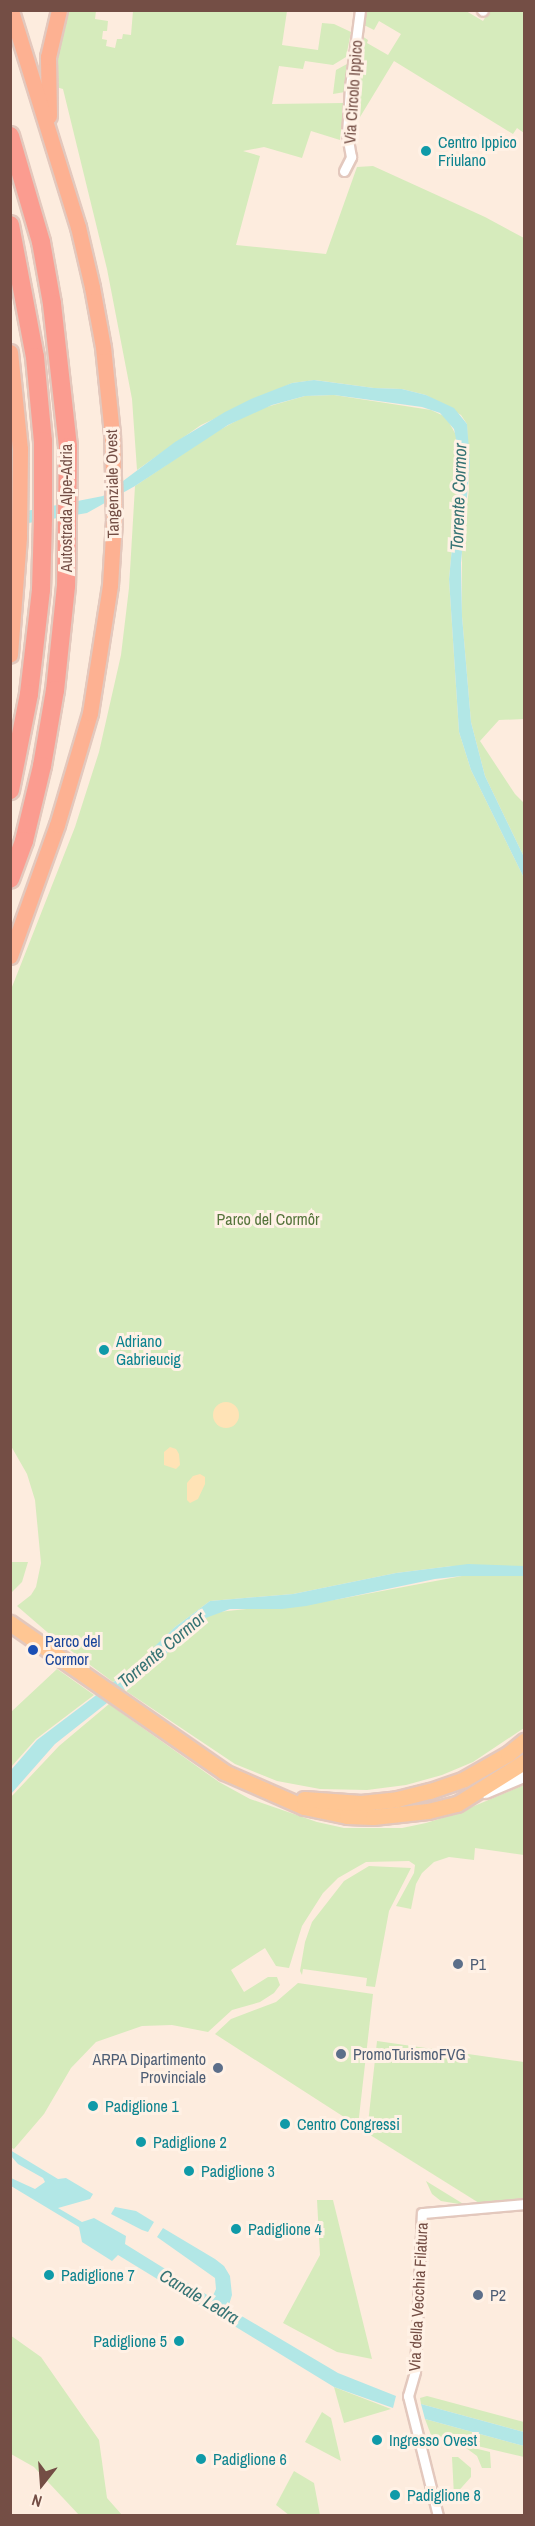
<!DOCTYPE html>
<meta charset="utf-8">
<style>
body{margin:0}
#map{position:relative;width:535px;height:2526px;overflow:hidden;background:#fdecde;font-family:"Archivo Narrow",sans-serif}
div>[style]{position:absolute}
.green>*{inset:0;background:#d6ebbc}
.sand>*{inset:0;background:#ffe3b6}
.round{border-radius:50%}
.water>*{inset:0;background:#b2e7e6}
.roads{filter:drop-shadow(2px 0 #e3c8bd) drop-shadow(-2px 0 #e3c8bd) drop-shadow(0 2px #e3c8bd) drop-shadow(0 -2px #e3c8bd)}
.minor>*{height:9px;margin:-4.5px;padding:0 4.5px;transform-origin:4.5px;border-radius:4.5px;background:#fff}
.tertiary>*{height:12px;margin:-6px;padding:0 6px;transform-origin:6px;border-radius:6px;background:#fff}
.primary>*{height:15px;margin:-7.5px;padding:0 7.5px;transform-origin:7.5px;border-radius:7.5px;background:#ffc693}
.trunk>*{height:15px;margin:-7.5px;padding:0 7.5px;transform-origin:7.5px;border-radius:7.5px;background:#fdb192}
.motorway>*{height:18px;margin:-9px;padding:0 9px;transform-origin:9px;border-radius:9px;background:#fb9c90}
.dots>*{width:16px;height:16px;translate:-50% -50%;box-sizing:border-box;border:3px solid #fff1e5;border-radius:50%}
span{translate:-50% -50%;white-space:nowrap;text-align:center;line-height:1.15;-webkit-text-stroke:6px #fff1e5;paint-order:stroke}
.street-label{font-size:16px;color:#744e45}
.culture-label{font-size:16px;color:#0d838f}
.left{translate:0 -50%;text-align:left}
.right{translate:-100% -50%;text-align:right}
.park-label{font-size:16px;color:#55743b}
.transit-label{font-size:16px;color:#164399}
.service-label{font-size:16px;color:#4e5e75}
.water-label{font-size:18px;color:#367374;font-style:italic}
.frame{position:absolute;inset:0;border:12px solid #744e45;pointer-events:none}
.north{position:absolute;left:12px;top:2454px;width:60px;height:60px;-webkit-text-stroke:4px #fff1e5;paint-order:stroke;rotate:197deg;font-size:16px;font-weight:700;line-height:24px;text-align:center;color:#744e45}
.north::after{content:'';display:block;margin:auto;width:21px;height:27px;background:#744e45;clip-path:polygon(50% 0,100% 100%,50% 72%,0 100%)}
</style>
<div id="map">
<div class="green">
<div style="clip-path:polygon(64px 11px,96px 11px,95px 19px,108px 21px,107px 31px,103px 31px,102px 39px,107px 40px,106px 46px,115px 48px,117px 39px,122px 39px,123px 34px,131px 35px,133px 11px,287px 11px,282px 45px,318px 50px,322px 23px,334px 24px,351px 32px,346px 57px,333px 65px,305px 61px,303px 69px,279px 66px,272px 104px,344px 103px,340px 140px,311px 131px,302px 158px,264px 147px,243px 151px,260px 156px,236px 245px,326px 254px,357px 167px,373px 166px,485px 217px,524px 238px,524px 719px,499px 720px,480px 741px,515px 794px,524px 803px,524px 857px,485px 776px,471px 722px,462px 616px,462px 544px,469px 489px,467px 424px,461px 415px,426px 395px,402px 389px,374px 388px,315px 380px,292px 383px,201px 425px,137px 470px,132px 399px,107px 269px,63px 89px,56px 87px,53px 71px)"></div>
<div style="clip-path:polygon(365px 11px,466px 11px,483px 21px,489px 11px,524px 11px,524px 133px,517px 128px,513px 134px,394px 61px,357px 122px,354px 120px,362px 36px,368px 40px,367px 43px,388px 55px,401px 34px,379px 21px,374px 30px,364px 25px)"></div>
<div style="clip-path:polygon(347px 64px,345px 92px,333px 94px,336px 70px)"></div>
<div style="clip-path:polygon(334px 395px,431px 410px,446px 417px,456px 435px,458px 485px,449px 579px,459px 732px,471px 770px,524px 878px,524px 1566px,452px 1566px,396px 1573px,293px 1594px,210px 1601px,175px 1627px,149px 1654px,113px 1682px,54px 1638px,17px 1606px,31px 1595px,36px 1587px,41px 1563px,35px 1500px,27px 1474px,11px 1446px,10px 992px,75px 827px,99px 752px,121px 655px,129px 588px,135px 486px,214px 433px,256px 410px,305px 396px)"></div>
<div style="clip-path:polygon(11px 1562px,28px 1562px,22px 1582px,11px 1593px)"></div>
<div style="clip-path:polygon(462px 1576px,524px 1576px,524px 1728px,473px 1762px,442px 1775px,406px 1785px,367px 1790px,320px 1789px,277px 1781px,235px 1764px,123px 1689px,150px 1669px,203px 1619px,218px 1612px,334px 1600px)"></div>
<div style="clip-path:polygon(57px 1669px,94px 1695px,36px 1739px,11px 1767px,11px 1712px)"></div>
<div style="clip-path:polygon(109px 1704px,219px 1782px,250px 1799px,317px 1822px,344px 1828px,402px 1828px,426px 1823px,455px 1814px,524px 1785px,524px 1855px,475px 1848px,474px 1860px,449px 1857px,434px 1862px,422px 1873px,416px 1884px,411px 1909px,396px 1906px,414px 1873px,415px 1865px,409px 1861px,366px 1862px,338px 1878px,323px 1893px,302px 1926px,289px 1968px,276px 1966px,265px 1948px,231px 1970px,244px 1992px,268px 1977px,277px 1977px,280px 1985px,274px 1993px,260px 2002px,232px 2010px,208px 2032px,172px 2025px,142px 2026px,96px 2042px,71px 2068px,44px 2114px,14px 2149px,10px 2147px,11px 1797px,59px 1746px)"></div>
<div style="clip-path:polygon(369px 1866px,411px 1868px,389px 1911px,375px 1987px,366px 1986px,367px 1978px,303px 1969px,302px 1975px,300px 1971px,305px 1942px,312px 1922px,344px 1881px)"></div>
<div style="clip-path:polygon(298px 1983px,373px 1994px,358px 2126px,215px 2034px,231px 2019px,276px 2002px)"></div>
<div style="clip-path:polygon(377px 2041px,524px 2062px,524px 2198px,479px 2203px,367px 2133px)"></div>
<div style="clip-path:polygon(426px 2181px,465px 2205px,441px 2201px,432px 2194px)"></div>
<div style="clip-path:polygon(317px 2200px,333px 2200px,372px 2359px,337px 2352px,283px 2323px,320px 2255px)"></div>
<div style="clip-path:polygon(10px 2335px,41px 2357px,99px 2440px,107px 2498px,122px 2515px,79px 2515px,34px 2467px,11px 2454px)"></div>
<div style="clip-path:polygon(334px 2387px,391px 2409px,344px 2423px)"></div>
<div style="clip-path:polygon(427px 2396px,524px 2422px,524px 2432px,421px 2404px,420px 2398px)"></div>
<div style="clip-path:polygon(322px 2412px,331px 2418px,341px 2461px,305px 2442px)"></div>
<div style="clip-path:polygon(425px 2419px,524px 2446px,524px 2457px,431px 2435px)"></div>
<div style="clip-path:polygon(462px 2445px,490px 2452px,491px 2468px,482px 2468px,477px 2456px)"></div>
<div style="clip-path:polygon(452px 2457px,458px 2457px,471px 2468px,471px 2477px,454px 2496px)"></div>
<div style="clip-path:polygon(294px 2471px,314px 2483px,320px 2515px,289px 2515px,276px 2505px)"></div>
</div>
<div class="sand">
<div class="round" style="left:213px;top:1402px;width:26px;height:26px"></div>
<div style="clip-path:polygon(170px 1447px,176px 1449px,179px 1454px,180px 1465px,176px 1469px,164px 1465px,164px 1452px)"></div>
<div style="clip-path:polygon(200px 1474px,205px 1477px,205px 1484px,198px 1499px,190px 1503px,187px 1500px,187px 1483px,193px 1476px)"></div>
</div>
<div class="water">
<div style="clip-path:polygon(314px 380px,374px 388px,402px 389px,426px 395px,454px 408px,467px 424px,470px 463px,461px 563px,462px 616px,471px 722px,485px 776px,524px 857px,524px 878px,471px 770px,459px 732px,449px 579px,458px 485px,457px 444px,454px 429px,440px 413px,422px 407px,334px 395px,305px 396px,272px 405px,228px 425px,135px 486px,87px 513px,11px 526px,11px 514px,103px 496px,175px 442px,225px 412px,251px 399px,292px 383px)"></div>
<div style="clip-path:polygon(468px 1564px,524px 1566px,524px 1576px,462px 1576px,435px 1579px,306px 1606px,282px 1609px,230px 1609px,203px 1619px,150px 1669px,55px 1744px,11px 1794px,11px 1770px,37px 1740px,132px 1668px,175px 1627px,210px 1601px,293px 1594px,396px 1573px)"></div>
<div style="clip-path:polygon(10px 2150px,58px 2179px,66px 2178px,93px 2194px,90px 2199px,58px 2208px,82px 2222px,94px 2218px,126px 2236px,125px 2244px,212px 2298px,216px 2289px,215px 2278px,157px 2237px,163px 2228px,215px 2259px,224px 2266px,230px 2276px,232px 2295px,228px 2308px,338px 2373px,396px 2396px,393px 2408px,334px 2387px,118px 2255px,112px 2261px,82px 2242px,79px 2227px,11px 2186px,11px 2178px,35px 2189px,45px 2182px,43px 2178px,18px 2164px,11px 2156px)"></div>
<div style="clip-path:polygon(115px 2207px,136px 2211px,154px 2222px,148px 2232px,142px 2230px,111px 2214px)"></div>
<div style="clip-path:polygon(421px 2404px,524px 2432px,524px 2446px,425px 2419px)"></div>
</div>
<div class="roads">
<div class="minor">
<div style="left:482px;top:10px;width:1px;rotate:45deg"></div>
<div style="left:344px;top:171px;width:16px;rotate:-63deg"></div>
<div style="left:351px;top:157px;width:23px;rotate:-100deg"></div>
<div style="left:347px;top:134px;width:47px;rotate:-86.3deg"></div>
<div style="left:350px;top:87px;width:78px;rotate:-82.6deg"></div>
<div style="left:438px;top:2516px;width:124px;rotate:-104deg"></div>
<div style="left:408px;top:2396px;width:26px;rotate:-74deg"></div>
<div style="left:415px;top:2371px;width:158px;rotate:-87.5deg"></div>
<div style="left:422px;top:2213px;width:102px;rotate:-5deg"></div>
</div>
<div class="tertiary">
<div style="left:486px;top:1792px;width:41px;rotate:-22.8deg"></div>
</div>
<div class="primary">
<div style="left:10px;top:1623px;width:261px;rotate:34.8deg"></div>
<div style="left:224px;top:1772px;width:87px;rotate:23.6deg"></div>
<div style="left:304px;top:1807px;width:44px;rotate:11.8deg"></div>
<div style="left:347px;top:1816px;width:26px;rotate:2deg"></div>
<div style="left:373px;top:1817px;width:55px;rotate:-6.2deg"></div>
<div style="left:428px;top:1811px;width:30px;rotate:-14deg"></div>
<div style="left:457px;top:1804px;width:79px;rotate:-32.1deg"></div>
<div style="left:304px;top:1799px;width:57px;rotate:4deg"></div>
<div style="left:361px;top:1803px;width:36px;rotate:-6deg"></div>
<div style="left:397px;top:1799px;width:34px;rotate:-14deg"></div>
<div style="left:430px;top:1791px;width:36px;rotate:-19deg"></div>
<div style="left:464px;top:1779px;width:51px;rotate:-29.6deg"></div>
<div style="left:508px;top:1754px;width:21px;rotate:-39deg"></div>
</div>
<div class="trunk">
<div style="left:49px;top:116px;width:59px;rotate:-91deg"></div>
<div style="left:48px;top:57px;width:48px;rotate:-76.8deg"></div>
<div style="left:10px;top:352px;width:98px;rotate:84.1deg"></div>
<div style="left:20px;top:449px;width:88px;rotate:90.7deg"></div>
<div style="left:19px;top:537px;width:118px;rotate:94.4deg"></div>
<div style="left:10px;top:956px;width:139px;rotate:-70.3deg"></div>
<div style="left:57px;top:825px;width:117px;rotate:-73.6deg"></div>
<div style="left:90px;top:713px;width:130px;rotate:-81.1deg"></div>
<div style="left:110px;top:585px;width:65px;rotate:-86.5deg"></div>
<div style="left:114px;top:520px;width:86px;rotate:-91.3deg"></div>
<div style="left:112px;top:434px;width:87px;rotate:-95.9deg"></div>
<div style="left:103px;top:347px;width:61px;rotate:-100.4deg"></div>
<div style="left:92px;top:287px;width:62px;rotate:-103.1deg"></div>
<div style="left:78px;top:227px;width:227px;rotate:-107.2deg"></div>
</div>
<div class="motorway">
<div style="left:10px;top:136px;width:110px;rotate:73.7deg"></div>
<div style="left:41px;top:242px;width:63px;rotate:79.9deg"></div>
<div style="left:52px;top:304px;width:144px;rotate:83.6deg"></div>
<div style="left:68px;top:447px;width:139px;rotate:90.8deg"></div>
<div style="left:66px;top:586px;width:105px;rotate:96deg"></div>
<div style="left:55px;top:690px;width:77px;rotate:99.7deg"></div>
<div style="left:42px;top:766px;width:77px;rotate:103.5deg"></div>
<div style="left:24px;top:841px;width:40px;rotate:110.2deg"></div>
<div style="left:10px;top:225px;width:134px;rotate:79.3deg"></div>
<div style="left:35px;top:357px;width:84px;rotate:84.6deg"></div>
<div style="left:43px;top:441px;width:78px;rotate:90deg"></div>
<div style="left:43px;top:519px;width:71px;rotate:91.6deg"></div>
<div style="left:41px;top:590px;width:105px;rotate:96.6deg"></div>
<div style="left:29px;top:694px;width:98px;rotate:101.2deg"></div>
</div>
</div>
<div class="dots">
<div style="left:426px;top:151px;background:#0f9aa8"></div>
<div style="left:104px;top:1350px;background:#0f9aa8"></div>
<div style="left:33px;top:1650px;background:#1a4fb4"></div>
<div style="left:458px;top:1964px;background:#5c6f8a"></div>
<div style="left:341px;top:2054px;background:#5c6f8a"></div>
<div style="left:218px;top:2068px;background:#5c6f8a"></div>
<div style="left:93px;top:2106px;background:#0f9aa8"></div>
<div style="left:285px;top:2124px;background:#0f9aa8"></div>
<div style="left:141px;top:2142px;background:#0f9aa8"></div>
<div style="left:189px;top:2171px;background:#0f9aa8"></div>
<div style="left:236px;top:2229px;background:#0f9aa8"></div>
<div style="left:49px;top:2275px;background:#0f9aa8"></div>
<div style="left:478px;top:2295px;background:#5c6f8a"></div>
<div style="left:179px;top:2341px;background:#0f9aa8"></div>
<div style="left:377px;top:2440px;background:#0f9aa8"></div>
<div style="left:201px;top:2459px;background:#0f9aa8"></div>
<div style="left:395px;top:2495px;background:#0f9aa8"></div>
</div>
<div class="street-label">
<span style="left:353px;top:92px;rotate:-86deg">Via Circolo Ippico</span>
<span style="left:112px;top:484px;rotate:-91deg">Tangenziale Ovest</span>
<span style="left:66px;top:508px;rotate:-90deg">Autostrada Alpe-Adria</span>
<span style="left:418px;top:2297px;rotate:-87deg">Via della Vecchia Filatura</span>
</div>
<div class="culture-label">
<span class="left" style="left:438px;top:151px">Centro Ippico<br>Friulano</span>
<span class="left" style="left:116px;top:1350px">Adriano<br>Gabrieucig</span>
<span class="left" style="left:105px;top:2106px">Padiglione 1</span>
<span class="left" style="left:297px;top:2124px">Centro Congressi</span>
<span class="left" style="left:153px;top:2142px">Padiglione 2</span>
<span class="left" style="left:201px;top:2171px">Padiglione 3</span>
<span class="left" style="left:248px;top:2229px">Padiglione 4</span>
<span class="left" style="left:61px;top:2275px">Padiglione 7</span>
<span class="right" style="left:167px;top:2341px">Padiglione 5</span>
<span class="left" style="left:389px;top:2440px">Ingresso Ovest</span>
<span class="left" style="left:213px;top:2459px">Padiglione 6</span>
<span class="left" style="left:407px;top:2495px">Padiglione 8</span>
</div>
<div class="park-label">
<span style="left:268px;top:1219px">Parco del Cormôr</span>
</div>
<div class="transit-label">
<span class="left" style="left:45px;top:1650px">Parco del<br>Cormor</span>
</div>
<div class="service-label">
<span class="left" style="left:470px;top:1964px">P1</span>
<span class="left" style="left:353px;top:2054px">PromoTurismoFVG</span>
<span class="right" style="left:206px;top:2068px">ARPA Dipartimento<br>Provinciale</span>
<span class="left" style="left:490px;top:2295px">P2</span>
</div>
<div class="water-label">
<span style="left:459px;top:497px;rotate:-88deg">Torrente Cormor</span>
<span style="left:162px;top:1650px;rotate:-40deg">Torrente Cormor</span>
<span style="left:199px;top:2297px;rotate:31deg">Canale Ledra</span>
</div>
<div class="frame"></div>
<div class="north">N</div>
</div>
